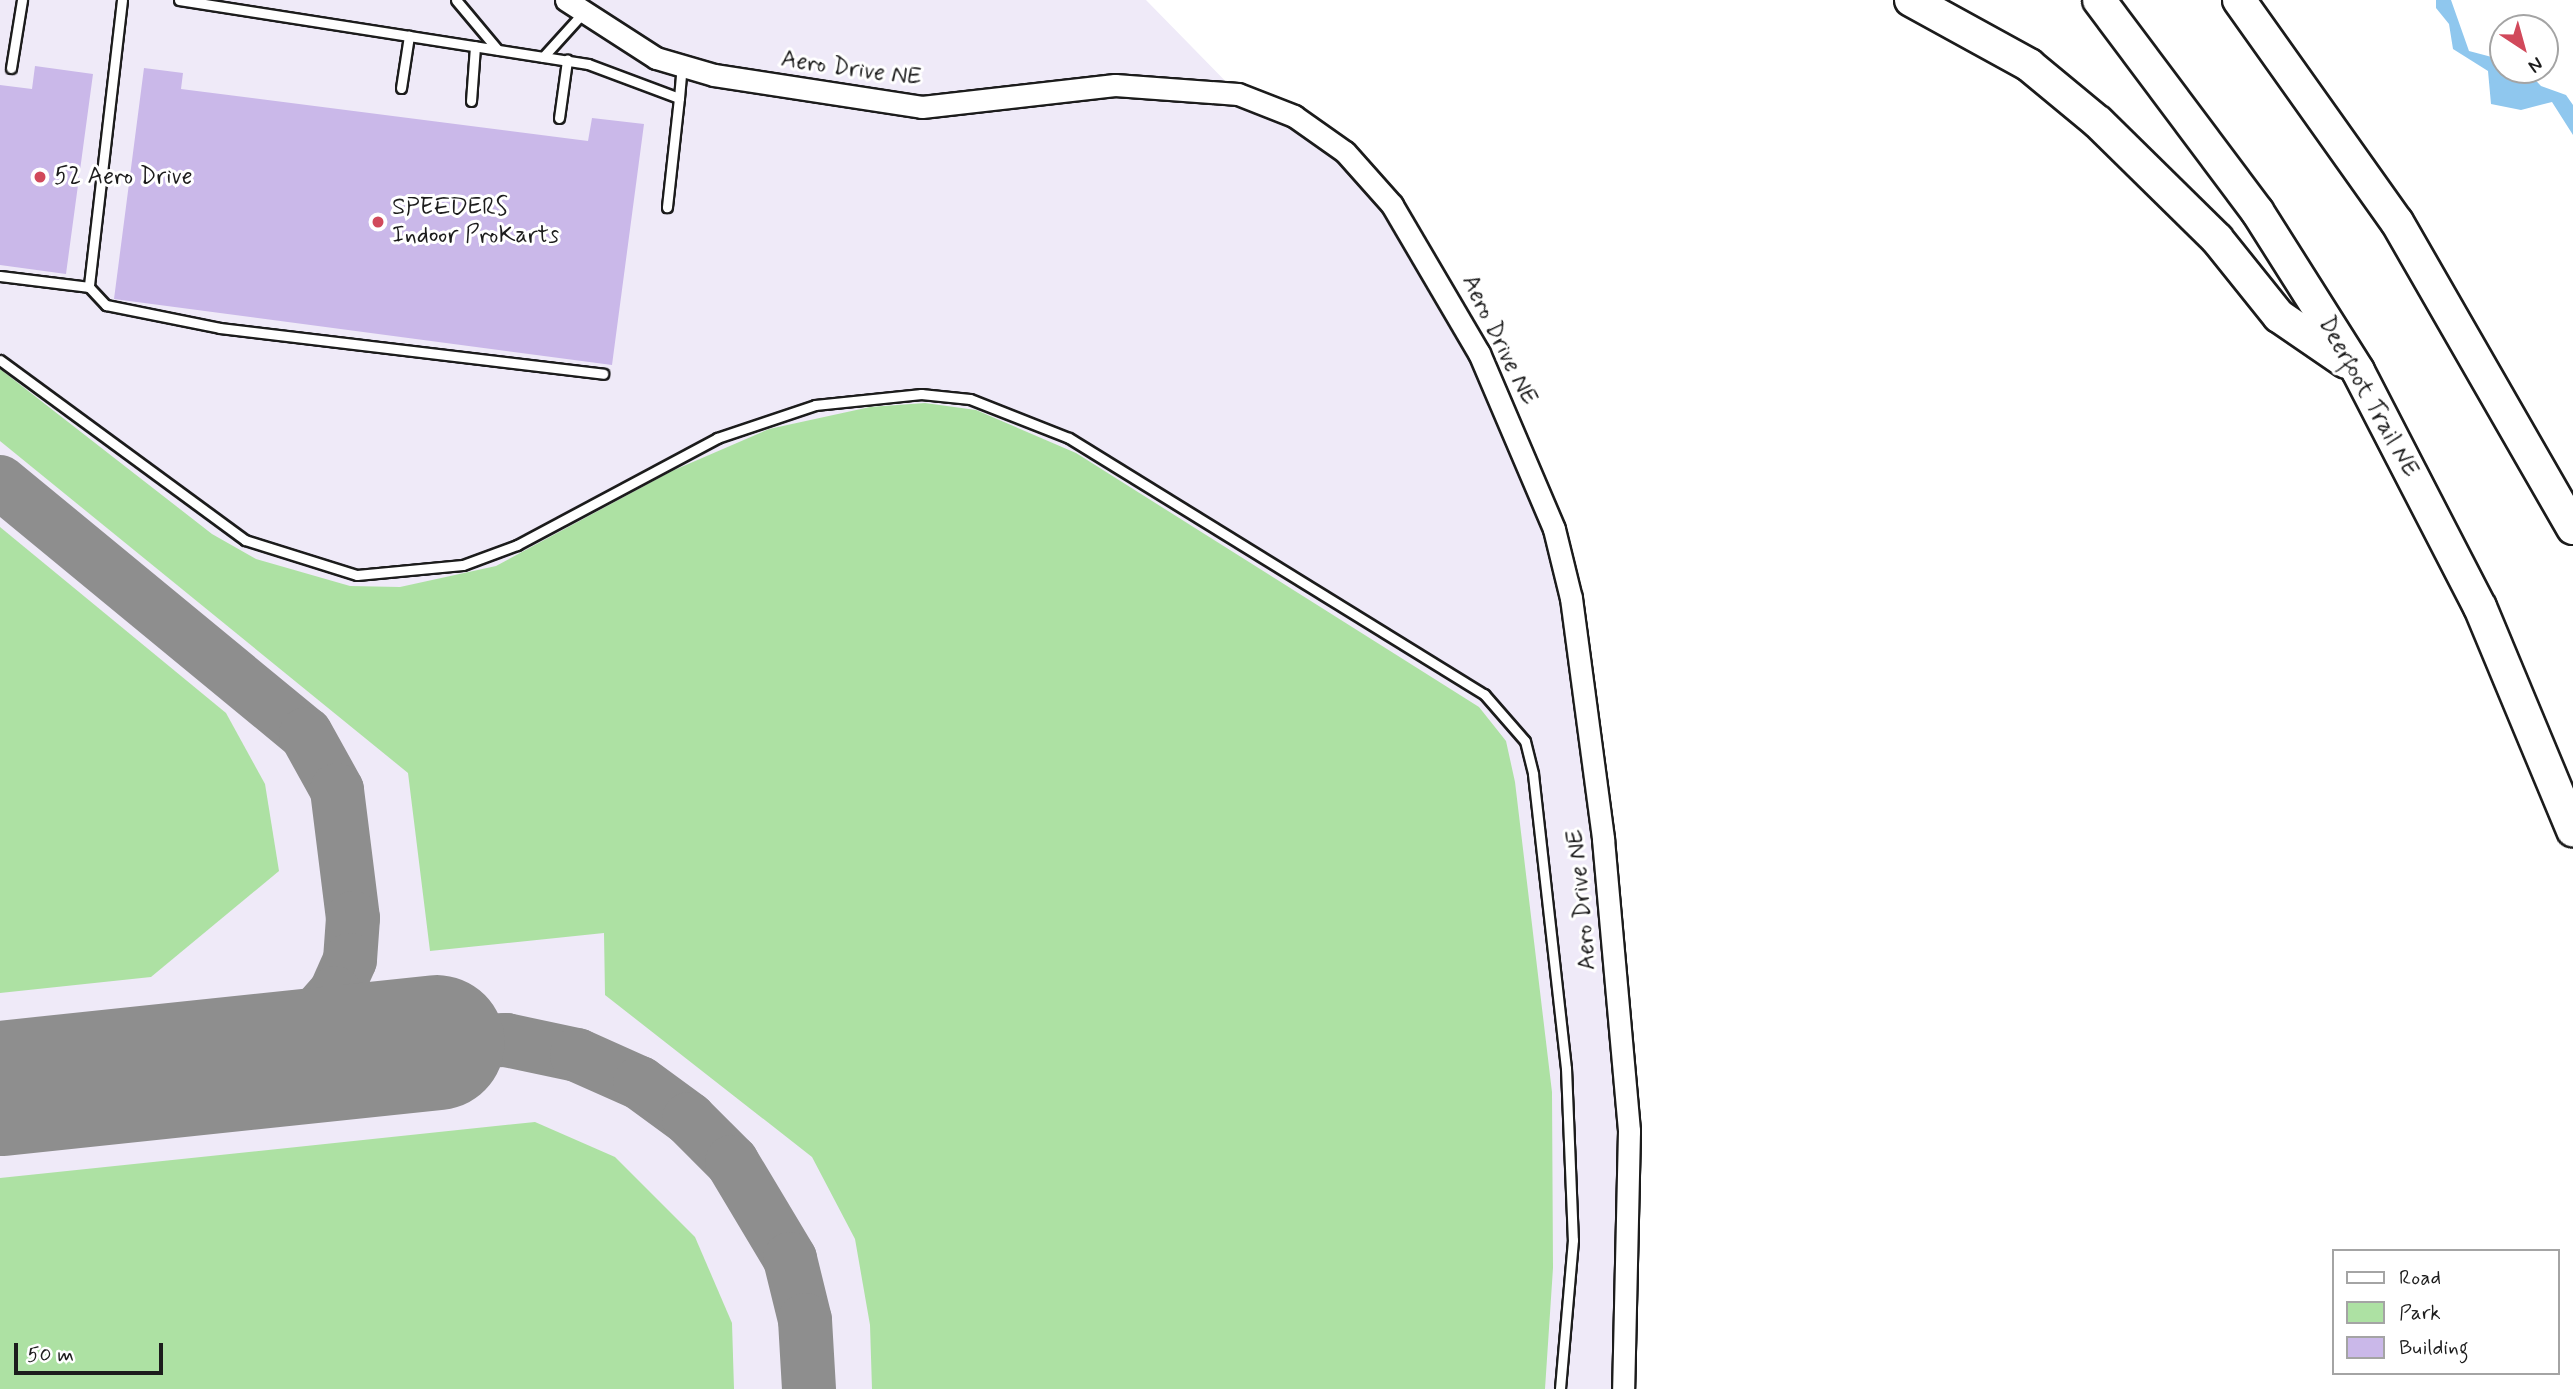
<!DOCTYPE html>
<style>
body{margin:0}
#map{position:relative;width:2573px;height:1389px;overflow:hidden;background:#fff;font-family:Mynerve,sans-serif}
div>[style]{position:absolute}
.built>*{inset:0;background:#efeaf8}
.green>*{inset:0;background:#ade1a3}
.water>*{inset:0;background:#8fc7ee}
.taxiway>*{height:54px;margin:-27px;padding:0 27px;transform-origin:27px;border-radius:27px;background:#8e8e8e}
.runway>*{height:135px;margin:-67.5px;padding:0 67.5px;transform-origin:67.5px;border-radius:67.5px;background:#8e8e8e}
.building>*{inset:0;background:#cab8e9}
.roads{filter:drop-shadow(2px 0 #1c1c1c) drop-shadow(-2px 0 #1c1c1c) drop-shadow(0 2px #1c1c1c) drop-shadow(0 -2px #1c1c1c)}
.service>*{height:9px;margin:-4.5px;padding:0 4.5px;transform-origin:4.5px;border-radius:4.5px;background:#fff}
.tertiary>*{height:21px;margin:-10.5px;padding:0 10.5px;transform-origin:10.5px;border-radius:10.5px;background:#fff}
.motorway>*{height:32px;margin:-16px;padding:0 16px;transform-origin:16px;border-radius:16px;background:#fff}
.dots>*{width:19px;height:19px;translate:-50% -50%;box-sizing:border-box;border:4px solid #fff;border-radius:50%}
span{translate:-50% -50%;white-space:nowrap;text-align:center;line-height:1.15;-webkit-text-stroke:6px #fff;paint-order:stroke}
.street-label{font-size:24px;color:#1c1c1c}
.poi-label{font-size:24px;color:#1c1c1c}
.left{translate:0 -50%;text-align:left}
.legend{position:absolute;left:2332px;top:1249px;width:228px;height:126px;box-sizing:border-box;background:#fff;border:2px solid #a4a4a4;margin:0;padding:9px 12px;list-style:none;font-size:21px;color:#1c1c1c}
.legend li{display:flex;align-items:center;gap:14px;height:35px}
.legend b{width:35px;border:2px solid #a4a4a4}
.north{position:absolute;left:2489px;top:14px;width:70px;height:70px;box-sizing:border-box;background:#fff;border:2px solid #a4a4a4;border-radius:50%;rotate:144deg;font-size:19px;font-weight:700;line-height:28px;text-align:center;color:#1c1c1c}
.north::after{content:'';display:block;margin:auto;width:24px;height:32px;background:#d1495b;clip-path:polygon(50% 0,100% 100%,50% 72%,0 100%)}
.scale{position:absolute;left:14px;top:1343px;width:149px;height:32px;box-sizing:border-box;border:4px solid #1c1c1c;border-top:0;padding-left:9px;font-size:21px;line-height:24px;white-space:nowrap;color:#1c1c1c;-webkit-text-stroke:5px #fff;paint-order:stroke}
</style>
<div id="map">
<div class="built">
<div style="clip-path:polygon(0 0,1146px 0,1238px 94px,1294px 116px,1392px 205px,1479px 353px,1554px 529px,1611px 936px,1624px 1389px,0 1389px)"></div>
</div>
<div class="green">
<div style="clip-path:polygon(0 369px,212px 534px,256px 559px,350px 586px,400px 587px,496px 566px,672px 471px,769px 429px,870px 407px,925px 403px,976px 410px,1076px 453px,1479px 707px,1506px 741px,1515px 782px,1552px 1092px,1553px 1268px,1545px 1389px,872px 1389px,870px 1325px,855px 1239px,812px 1157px,605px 995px,604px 933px,430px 951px,408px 773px,0 441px)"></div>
<div style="clip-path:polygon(0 527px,226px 713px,265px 784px,279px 871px,151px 977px,0 993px)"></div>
<div style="clip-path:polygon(535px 1122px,615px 1157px,695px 1237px,732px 1323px,734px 1389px,0 1389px,0 1178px)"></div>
</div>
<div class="water">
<div style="clip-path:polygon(2451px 0,2469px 51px,2503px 60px,2503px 70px,2526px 70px,2541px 86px,2566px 95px,2573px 105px,2573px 135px,2552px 102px,2521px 110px,2491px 104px,2488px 71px,2453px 49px,2449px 24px,2436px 8px,2436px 0)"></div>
</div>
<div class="taxiway">
<div style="left:0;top:482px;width:396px;rotate:39.5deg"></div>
<div style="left:306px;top:734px;width:64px;rotate:61deg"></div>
<div style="left:337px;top:790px;width:129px;rotate:82.9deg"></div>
<div style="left:353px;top:918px;width:42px;rotate:94.1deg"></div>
<div style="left:350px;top:960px;width:36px;rotate:114deg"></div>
<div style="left:335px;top:993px;width:43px;rotate:131.2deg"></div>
<div style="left:307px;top:1025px;width:97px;rotate:155.6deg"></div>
<div style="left:437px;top:1042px;width:69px;rotate:-1.7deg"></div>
<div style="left:506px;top:1040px;width:73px;rotate:11.9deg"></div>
<div style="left:577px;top:1055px;width:69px;rotate:24deg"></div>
<div style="left:640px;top:1083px;width:61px;rotate:36.3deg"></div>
<div style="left:689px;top:1119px;width:61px;rotate:45deg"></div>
<div style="left:732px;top:1162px;width:113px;rotate:59.1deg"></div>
<div style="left:790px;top:1259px;width:63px;rotate:76.2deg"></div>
<div style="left:805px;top:1320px;width:69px;rotate:86.7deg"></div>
</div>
<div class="runway">
<div style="left:0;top:1088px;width:439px;rotate:-6deg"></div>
</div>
<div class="building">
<div style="clip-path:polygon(35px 66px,93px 74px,66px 274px,0 265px,0 85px,32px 89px)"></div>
<div style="clip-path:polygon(144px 68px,183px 73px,181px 89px,588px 141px,592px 118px,644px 124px,612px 365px,114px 299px)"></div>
</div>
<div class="roads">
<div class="service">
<div style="left:122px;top:0;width:289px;rotate:96.6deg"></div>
<div style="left:89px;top:287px;width:25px;rotate:47deg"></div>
<div style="left:106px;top:305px;width:116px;rotate:11.4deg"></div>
<div style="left:220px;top:328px;width:386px;rotate:6.8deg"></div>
<div style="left:179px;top:0;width:414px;rotate:8.9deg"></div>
<div style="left:588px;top:64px;width:97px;rotate:20.5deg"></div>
<div style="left:679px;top:98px;width:110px;rotate:96.3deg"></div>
<div style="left:456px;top:0;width:65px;rotate:50deg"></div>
<div style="left:543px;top:57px;width:58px;rotate:-47.8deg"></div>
<div style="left:11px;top:68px;width:69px;rotate:-80.8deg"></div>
<div style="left:401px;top:88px;width:53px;rotate:-81.3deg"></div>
<div style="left:679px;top:98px;width:33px;rotate:-85deg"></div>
<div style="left:471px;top:101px;width:55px;rotate:-85.8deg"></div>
<div style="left:559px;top:118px;width:59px;rotate:-82.1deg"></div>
<div style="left:0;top:276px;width:90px;rotate:7deg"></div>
<div style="left:0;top:360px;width:304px;rotate:36.3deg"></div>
<div style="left:245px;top:540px;width:117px;rotate:17.4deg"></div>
<div style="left:357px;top:575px;width:106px;rotate:-5.4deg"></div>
<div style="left:463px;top:565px;width:58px;rotate:-20.3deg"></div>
<div style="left:517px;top:545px;width:227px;rotate:-28.1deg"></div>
<div style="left:717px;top:438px;width:103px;rotate:-18.6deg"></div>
<div style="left:815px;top:405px;width:107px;rotate:-5.9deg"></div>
<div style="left:921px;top:394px;width:49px;rotate:5.8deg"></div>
<div style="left:970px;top:399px;width:106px;rotate:21.5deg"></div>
<div style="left:1069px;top:438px;width:488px;rotate:31.7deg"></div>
<div style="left:1484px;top:694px;width:62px;rotate:48.9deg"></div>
<div style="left:1525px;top:741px;width:34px;rotate:76deg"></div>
<div style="left:1533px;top:774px;width:296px;rotate:83.6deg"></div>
<div style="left:1566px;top:1068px;width:172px;rotate:87.7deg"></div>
<div style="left:1573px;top:1240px;width:150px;rotate:95deg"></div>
</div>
<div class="tertiary">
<div style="left:566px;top:0;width:107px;rotate:32.8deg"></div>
<div style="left:656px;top:58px;width:60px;rotate:16.3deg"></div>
<div style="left:714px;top:75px;width:210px;rotate:8.7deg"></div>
<div style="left:922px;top:107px;width:194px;rotate:-6.5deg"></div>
<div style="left:1115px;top:85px;width:123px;rotate:4.2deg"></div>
<div style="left:1238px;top:94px;width:60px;rotate:21.4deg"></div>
<div style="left:1294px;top:116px;width:62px;rotate:35.2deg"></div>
<div style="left:1345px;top:152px;width:71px;rotate:48.4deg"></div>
<div style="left:1392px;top:205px;width:172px;rotate:59.6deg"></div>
<div style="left:1479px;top:353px;width:191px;rotate:66.9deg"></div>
<div style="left:1554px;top:529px;width:71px;rotate:76.2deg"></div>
<div style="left:1571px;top:598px;width:243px;rotate:82.4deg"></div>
<div style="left:1603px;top:839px;width:293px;rotate:84.9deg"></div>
<div style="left:1629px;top:1131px;width:258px;rotate:91.3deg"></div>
</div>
<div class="motorway">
<div style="left:1911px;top:0;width:135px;rotate:28.8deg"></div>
<div style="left:2029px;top:65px;width:89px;rotate:39.6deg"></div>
<div style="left:2098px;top:122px;width:167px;rotate:44.5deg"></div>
<div style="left:2217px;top:239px;width:99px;rotate:51.2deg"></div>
<div style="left:2279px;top:316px;width:81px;rotate:34.5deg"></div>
<div style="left:2099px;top:0;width:264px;rotate:53.2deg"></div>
<div style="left:2257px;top:211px;width:189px;rotate:57.7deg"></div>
<div style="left:2358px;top:371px;width:266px;rotate:62.7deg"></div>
<div style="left:2480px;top:607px;width:242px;rotate:67.4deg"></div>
<div style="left:2239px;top:0;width:272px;rotate:54.6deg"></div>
<div style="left:2397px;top:222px;width:353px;rotate:60.1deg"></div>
</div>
</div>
<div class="dots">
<div style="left:40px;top:177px;background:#d1495b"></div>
<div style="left:378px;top:222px;background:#d1495b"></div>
</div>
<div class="street-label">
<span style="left:851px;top:69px;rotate:8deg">Aero Drive NE</span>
<span style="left:1499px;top:340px;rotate:64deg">Aero Drive NE</span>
<span style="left:2368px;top:397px;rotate:61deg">Deerfoot Trail NE</span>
<span style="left:1582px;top:900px;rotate:-95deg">Aero Drive NE</span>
</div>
<div class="poi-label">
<span class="left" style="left:54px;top:177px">52 Aero Drive</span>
<span class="left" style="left:392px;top:222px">SPEEDERS<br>Indoor ProKarts</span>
</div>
<ul class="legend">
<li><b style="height:9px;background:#fff"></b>Road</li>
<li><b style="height:19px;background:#ade1a3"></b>Park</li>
<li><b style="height:19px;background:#cab8e9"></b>Building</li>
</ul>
<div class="north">N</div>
<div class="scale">50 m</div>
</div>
